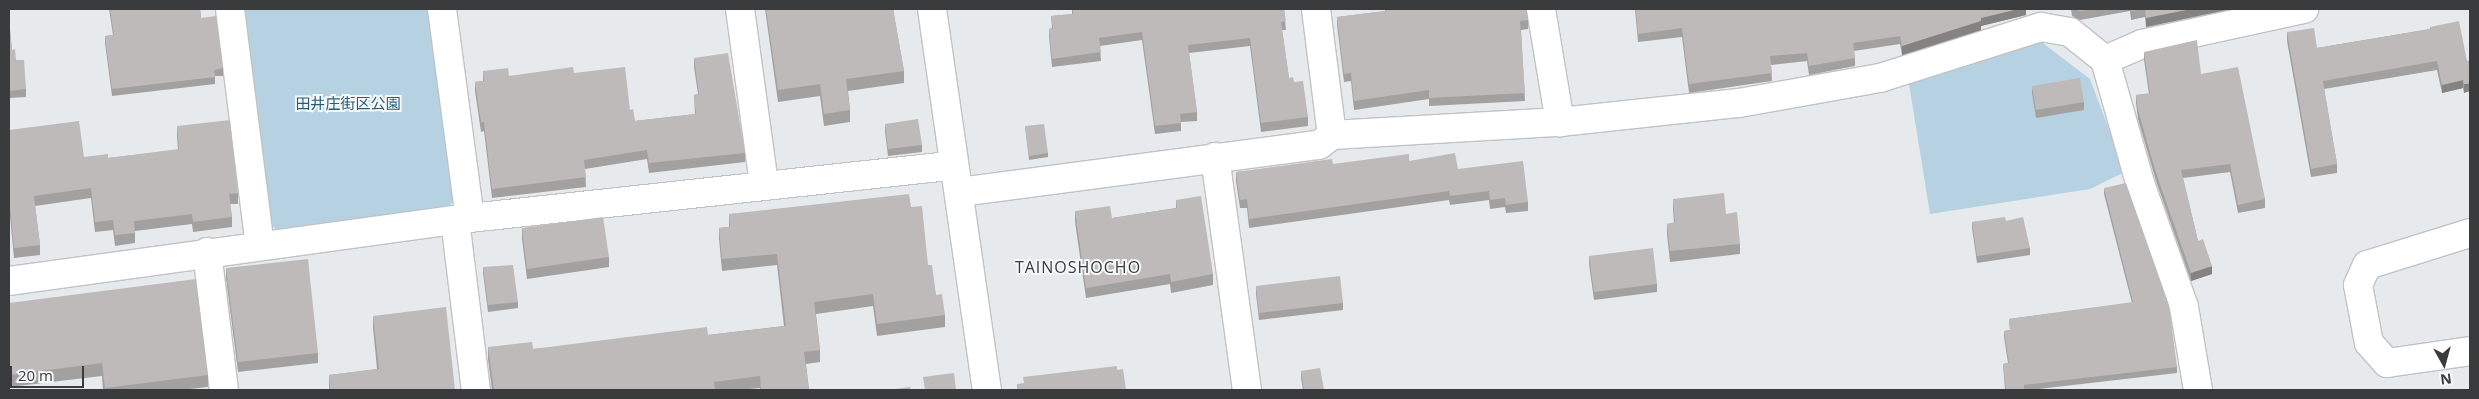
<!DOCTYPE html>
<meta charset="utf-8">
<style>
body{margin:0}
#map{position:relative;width:2479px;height:399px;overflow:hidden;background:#e7eaec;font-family:"Open Sans","Noto Sans JP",sans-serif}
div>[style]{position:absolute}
.green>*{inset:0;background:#b6d2e2}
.roads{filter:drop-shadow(1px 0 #c0c3c5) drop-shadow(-1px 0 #c0c3c5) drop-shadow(0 1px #c0c3c5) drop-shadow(0 -1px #c0c3c5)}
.minor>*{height:28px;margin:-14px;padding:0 14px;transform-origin:14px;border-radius:14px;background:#fff}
.wall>*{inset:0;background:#a3a0a0}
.shaded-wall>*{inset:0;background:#858282}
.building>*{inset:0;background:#bebaba}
span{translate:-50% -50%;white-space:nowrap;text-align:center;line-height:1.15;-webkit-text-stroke:4px #f4f8f9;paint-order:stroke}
.park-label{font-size:15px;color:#265d78}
.neighbourhood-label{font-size:16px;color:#3a3b3c;letter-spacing:1px}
.frame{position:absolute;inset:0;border:10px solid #3a3b3c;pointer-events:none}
.north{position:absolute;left:2419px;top:339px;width:50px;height:50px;-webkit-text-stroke:4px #f4f8f9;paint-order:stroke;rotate:173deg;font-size:14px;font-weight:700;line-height:20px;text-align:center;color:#3a3b3c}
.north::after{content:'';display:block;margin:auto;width:18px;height:22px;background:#3a3b3c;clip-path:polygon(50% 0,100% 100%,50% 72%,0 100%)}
.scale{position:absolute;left:10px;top:366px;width:74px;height:22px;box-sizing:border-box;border:2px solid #3a3b3c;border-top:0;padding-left:6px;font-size:15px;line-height:18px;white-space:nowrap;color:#3a3b3c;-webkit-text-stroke:4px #f4f8f9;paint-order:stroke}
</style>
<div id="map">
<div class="green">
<div style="clip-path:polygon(242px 9px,430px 9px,454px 200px,448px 208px,278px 231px,269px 223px)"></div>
<div style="clip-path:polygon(2039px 40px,2090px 79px,2125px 172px,2090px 189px,1930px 214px,1908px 78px)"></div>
</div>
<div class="roads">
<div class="minor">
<div style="left:230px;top:9px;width:238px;rotate:82.8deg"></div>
<div style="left:442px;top:9px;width:211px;rotate:82.4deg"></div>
<div style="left:740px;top:9px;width:178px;rotate:82.2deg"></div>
<div style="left:932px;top:9px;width:385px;rotate:81.8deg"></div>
<div style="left:1316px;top:9px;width:127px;rotate:82.8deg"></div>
<div style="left:1541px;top:9px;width:115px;rotate:80.5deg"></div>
<div style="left:2105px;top:60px;width:40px;rotate:-23.4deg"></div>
<div style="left:2142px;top:44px;width:166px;rotate:-12.2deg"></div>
<div style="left:1215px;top:157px;width:235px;rotate:82.2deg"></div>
<div style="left:960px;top:192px;width:362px;rotate:-7.5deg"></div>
<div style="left:1319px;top:145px;width:16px;rotate:-38deg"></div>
<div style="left:1332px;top:135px;width:228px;rotate:-3.3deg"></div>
<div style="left:1560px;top:122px;width:180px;rotate:-6.1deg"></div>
<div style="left:1739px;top:103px;width:143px;rotate:-10.1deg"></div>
<div style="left:1880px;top:78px;width:169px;rotate:-17.6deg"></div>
<div style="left:2041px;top:27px;width:29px;rotate:10deg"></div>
<div style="left:2070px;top:32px;width:45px;rotate:38.7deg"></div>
<div style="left:2105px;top:60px;width:131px;rotate:74.1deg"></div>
<div style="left:2141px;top:186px;width:128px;rotate:70.4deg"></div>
<div style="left:2184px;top:307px;width:84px;rotate:80.4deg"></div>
<div style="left:455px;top:220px;width:171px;rotate:83deg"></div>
<div style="left:2470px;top:233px;width:108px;rotate:162.7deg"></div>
<div style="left:2367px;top:265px;width:22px;rotate:114deg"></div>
<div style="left:2358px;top:285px;width:59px;rotate:79.3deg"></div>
<div style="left:2369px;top:343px;width:27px;rotate:48deg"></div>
<div style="left:2387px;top:363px;width:84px;rotate:-8.2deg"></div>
<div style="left:207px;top:252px;width:139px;rotate:83deg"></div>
<div style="left:9px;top:281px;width:465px;rotate:-7.8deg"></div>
<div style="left:470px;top:218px;width:487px;rotate:-6.2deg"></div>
</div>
</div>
<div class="wall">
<div style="clip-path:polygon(109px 9px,200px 9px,201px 18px,223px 68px,223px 76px,215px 76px,215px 84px,112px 96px,105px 43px,105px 36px,113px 35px)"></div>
<div style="clip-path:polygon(765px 9px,893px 9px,904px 71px,904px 83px,848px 91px,850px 110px,850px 122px,824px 126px,820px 96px,778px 102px)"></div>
<div style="clip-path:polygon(1072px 9px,1284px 9px,1286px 30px,1282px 30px,1289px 78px,1294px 82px,1308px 117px,1308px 126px,1261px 132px,1250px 46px,1189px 53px,1197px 112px,1197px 121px,1181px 122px,1181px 131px,1155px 134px,1142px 40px,1100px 46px,1101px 61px,1052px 67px,1049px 37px,1049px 29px,1052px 28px,1051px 16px,1072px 14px)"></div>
<div style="clip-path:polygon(1385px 9px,1526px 9px,1528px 20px,1528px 29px,1521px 30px,1525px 101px,1429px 106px,1429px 99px,1354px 110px,1351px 81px,1344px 82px,1337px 25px,1337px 17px,1385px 11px)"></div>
<div style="clip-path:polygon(1635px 9px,2036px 9px,2026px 10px,2026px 15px,1981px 26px,1981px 30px,1902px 55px,1900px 44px,1854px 51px,1855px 58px,1855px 66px,1809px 75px,1807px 61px,1771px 65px,1772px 81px,1689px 93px,1682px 37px,1638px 42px)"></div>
<div style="clip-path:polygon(2071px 9px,2231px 9px,2146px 27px,2145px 17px,2131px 20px,2130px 11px,2080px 20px,2072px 16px)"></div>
<div style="clip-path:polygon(9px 20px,12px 50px,26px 89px,26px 97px,9px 98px)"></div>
<div style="clip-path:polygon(2430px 27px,2467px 61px,2464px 93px,2463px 88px,2442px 93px,2437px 70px,2324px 89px,2337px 164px,2337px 173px,2311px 177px,2287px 41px,2287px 32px,2317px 48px,2430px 29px)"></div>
<div style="clip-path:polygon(2144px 52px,2201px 74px,2265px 199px,2265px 208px,2238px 213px,2230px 172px,2183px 178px,2198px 241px,2212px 274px,2191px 281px,2156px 181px,2138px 119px,2136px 103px,2136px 95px,2149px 94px,2144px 60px)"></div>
<div style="clip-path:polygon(694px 58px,745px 153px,745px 162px,649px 173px,647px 159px,585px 169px,586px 187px,492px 198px,484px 131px,481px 132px,475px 91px,475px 82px,483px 81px,483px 71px,509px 76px,574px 73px,630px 110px,635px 121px,695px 114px,694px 95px,698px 94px,694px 67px)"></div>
<div style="clip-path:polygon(2032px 86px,2084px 102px,2084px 110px,2036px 118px,2032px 93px)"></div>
<div style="clip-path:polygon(885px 124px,922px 145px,922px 152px,888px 156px,885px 132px)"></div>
<div style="clip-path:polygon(177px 126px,238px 193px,238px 204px,230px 204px,232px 217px,232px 227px,193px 232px,192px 224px,135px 231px,135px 243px,115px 246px,113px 230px,95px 232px,91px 198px,35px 206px,40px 245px,40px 255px,14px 258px,9px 206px,9px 130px,84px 157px,108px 158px,178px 150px,177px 136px)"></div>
<div style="clip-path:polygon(1025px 126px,1048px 153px,1048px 157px,1029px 160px)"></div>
<div style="clip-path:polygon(1409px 161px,1458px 169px,1528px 202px,1528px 211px,1506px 213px,1505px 207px,1490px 209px,1489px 200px,1450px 205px,1449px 200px,1249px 228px,1247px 208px,1240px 208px,1236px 181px,1236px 172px)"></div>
<div style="clip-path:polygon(2104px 188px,2177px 367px,2177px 373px,2030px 390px,2005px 390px,2003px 364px,2008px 363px,2004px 337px,2004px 331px,2010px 330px,2009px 319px,2132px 303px,2104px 194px)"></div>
<div style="clip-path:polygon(1673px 199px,1726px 214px,1740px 244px,1740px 254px,1670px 262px,1667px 234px,1667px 224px,1674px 223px,1673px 209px)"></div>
<div style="clip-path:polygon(1176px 200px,1213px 274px,1213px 285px,1171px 293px,1170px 284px,1086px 298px,1075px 222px,1075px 211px,1112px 218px,1176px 208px)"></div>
<div style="clip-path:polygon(911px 207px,928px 265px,936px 295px,945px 315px,945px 327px,877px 336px,873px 306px,816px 314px,820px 350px,820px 362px,806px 364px,809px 390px,760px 390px,760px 388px,740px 390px,492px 390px,488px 359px,488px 347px,533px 349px,708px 335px,784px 326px,777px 265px,722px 271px,719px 239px,719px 228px,729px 227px,729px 214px)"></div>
<div style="clip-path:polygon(2006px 221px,2030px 248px,2030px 255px,1977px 263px,1972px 228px,1972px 222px)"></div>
<div style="clip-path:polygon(522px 228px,609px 257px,609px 267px,527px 279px,522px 239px)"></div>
<div style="clip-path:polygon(1589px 256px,1657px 284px,1657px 292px,1594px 300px,1589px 264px)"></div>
<div style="clip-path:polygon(483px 267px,518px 302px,518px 308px,488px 312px,483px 273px)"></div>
<div style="clip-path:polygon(226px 268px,318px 353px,318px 363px,238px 372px,226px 278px)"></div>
<div style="clip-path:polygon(1256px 286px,1343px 303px,1343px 310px,1259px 320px,1256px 294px)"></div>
<div style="clip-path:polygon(9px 303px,208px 375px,208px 387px,181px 390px,103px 390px,102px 376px,9px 387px)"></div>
<div style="clip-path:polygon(373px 316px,455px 390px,329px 390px,329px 375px,377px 369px,373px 328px)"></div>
<div style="clip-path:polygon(1301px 371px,1324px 390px,1303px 390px,1301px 378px)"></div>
</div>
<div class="shaded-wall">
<div style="clip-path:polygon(2018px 9px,2026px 9px,2026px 15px,1981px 26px,1981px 30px,1902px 55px,1902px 46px,1981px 18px)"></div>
<div style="clip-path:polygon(2191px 9px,2231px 9px,2146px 27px,2146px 18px)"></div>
<div style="clip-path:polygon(2463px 80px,2463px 88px,2442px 93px,2442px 85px)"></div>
<div style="clip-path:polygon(2470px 83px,2470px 91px,2464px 93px,2464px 84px)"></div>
<div style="clip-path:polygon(2212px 266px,2212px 274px,2191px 281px,2191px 273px)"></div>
</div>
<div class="building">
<div style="clip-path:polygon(110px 9px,200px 9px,201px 18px,216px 16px,223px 68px,214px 70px,215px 77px,112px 89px,105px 36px,114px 35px)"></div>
<div style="clip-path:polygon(766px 9px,893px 9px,904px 71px,846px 79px,850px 110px,824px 114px,820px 84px,778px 90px)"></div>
<div style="clip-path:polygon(1073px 9px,1284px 9px,1286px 21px,1281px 22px,1289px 78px,1293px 77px,1294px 82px,1303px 81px,1308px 117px,1261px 123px,1250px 38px,1188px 45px,1197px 112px,1180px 114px,1181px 123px,1155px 126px,1142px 32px,1099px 38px,1101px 52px,1052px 59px,1049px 29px,1053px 28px,1051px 16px,1073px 14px)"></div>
<div style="clip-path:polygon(1386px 9px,1526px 9px,1528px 20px,1520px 21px,1525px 93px,1429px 98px,1429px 90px,1354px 101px,1351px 73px,1344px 74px,1337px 17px,1386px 11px)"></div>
<div style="clip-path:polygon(1636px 9px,2018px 9px,1981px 18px,1981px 21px,1902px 46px,1900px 36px,1853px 43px,1855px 58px,1809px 66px,1807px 53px,1770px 56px,1772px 73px,1689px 84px,1682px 28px,1638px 34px)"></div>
<div style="clip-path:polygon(2074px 9px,2094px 9px,2080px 11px)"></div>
<div style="clip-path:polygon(2131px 9px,2143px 9px,2131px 11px)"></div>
<div style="clip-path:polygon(2145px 9px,2191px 9px,2146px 18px)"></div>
<div style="clip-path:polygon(9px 20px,12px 50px,15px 49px,16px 60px,24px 60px,26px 89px,9px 91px)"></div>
<div style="clip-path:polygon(2459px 21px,2467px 61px,2470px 60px,2470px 83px,2464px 84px,2463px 80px,2442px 85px,2437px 61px,2323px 81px,2337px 164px,2311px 169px,2287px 32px,2314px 28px,2317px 48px,2431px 29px,2430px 27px)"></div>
<div style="clip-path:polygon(2197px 40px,2201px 74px,2238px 67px,2265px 199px,2238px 205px,2230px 164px,2181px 170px,2198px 241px,2203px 239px,2212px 266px,2191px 273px,2156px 173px,2138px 110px,2136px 95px,2150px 93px,2144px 52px)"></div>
<div style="clip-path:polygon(728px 53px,745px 153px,649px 163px,647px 150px,584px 160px,586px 177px,492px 189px,484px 122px,481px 122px,475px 82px,484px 81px,483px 71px,508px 68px,509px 76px,573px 67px,574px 73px,625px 67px,630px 110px,633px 109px,635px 121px,696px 114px,694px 95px,699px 94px,694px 58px)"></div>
<div style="clip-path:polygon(2080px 78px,2084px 102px,2036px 110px,2032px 86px)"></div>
<div style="clip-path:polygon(918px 119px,922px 145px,888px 149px,885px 124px)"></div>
<div style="clip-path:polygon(230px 120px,238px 193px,229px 194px,232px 217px,193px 222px,192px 214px,134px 221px,135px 233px,115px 235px,113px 220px,95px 222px,91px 188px,34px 196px,40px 245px,14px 248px,9px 196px,9px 130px,79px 121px,84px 157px,108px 154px,108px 158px,179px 149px,177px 126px)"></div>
<div style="clip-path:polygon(1044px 124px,1048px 153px,1029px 156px,1025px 126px)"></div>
<div style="clip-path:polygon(1455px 153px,1458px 169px,1523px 161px,1528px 202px,1506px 205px,1505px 198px,1490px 200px,1489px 191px,1450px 196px,1449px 191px,1249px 219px,1247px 199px,1240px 200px,1236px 172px,1332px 159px,1333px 164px,1409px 154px,1409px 161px)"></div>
<div style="clip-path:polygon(2126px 183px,2169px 305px,2177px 367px,2024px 385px,2024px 390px,2006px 390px,2003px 364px,2009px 363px,2004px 331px,2010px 330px,2009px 319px,2133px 302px,2104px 188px)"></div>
<div style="clip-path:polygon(1724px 193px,1726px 214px,1737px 212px,1740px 244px,1670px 251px,1667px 224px,1675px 222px,1673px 199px)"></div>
<div style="clip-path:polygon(909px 194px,911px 207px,922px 206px,928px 265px,932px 265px,936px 295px,942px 294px,945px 315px,877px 324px,873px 294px,814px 302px,820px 350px,804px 352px,809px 390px,761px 390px,760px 376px,714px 382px,715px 390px,494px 390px,488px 347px,532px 342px,533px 349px,707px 327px,708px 335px,786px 326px,777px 254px,722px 259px,719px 228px,730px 227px,729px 214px)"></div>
<div style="clip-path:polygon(1201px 196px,1213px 274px,1171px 282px,1170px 274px,1086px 288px,1075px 211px,1110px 206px,1112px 218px,1177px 208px,1176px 200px)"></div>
<div style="clip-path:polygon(603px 217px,609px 257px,527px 269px,522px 228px)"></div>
<div style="clip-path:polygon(2005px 217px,2006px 221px,2023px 217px,2030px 248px,1977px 256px,1972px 222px)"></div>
<div style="clip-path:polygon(1653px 248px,1657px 284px,1594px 292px,1589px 256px)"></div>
<div style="clip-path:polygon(308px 259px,318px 353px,238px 362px,226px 268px)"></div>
<div style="clip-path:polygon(513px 265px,518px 302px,488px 305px,483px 267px)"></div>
<div style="clip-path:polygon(1340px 276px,1343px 303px,1259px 313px,1256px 286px)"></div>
<div style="clip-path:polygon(196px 279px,208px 375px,105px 388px,102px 363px,9px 375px,9px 303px)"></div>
<div style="clip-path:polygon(446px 307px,455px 390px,330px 390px,329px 375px,379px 369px,373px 316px)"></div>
<div style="clip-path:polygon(1117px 366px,1117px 370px,1123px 369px,1126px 390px,1017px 390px,1017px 384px,1024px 383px,1023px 377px)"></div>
<div style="clip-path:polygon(1320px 368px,1324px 390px,1304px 390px,1301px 371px)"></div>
<div style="clip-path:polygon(954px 373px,956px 390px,925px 390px,923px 377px)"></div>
<div style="clip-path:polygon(910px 387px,911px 390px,887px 390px)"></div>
</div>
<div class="park-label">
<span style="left:348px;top:104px">田井庄街区公園</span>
</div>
<div class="neighbourhood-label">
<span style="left:1078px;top:267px">TAINOSHOCHO</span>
</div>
<div class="frame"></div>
<div class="north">N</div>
<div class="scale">20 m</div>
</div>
